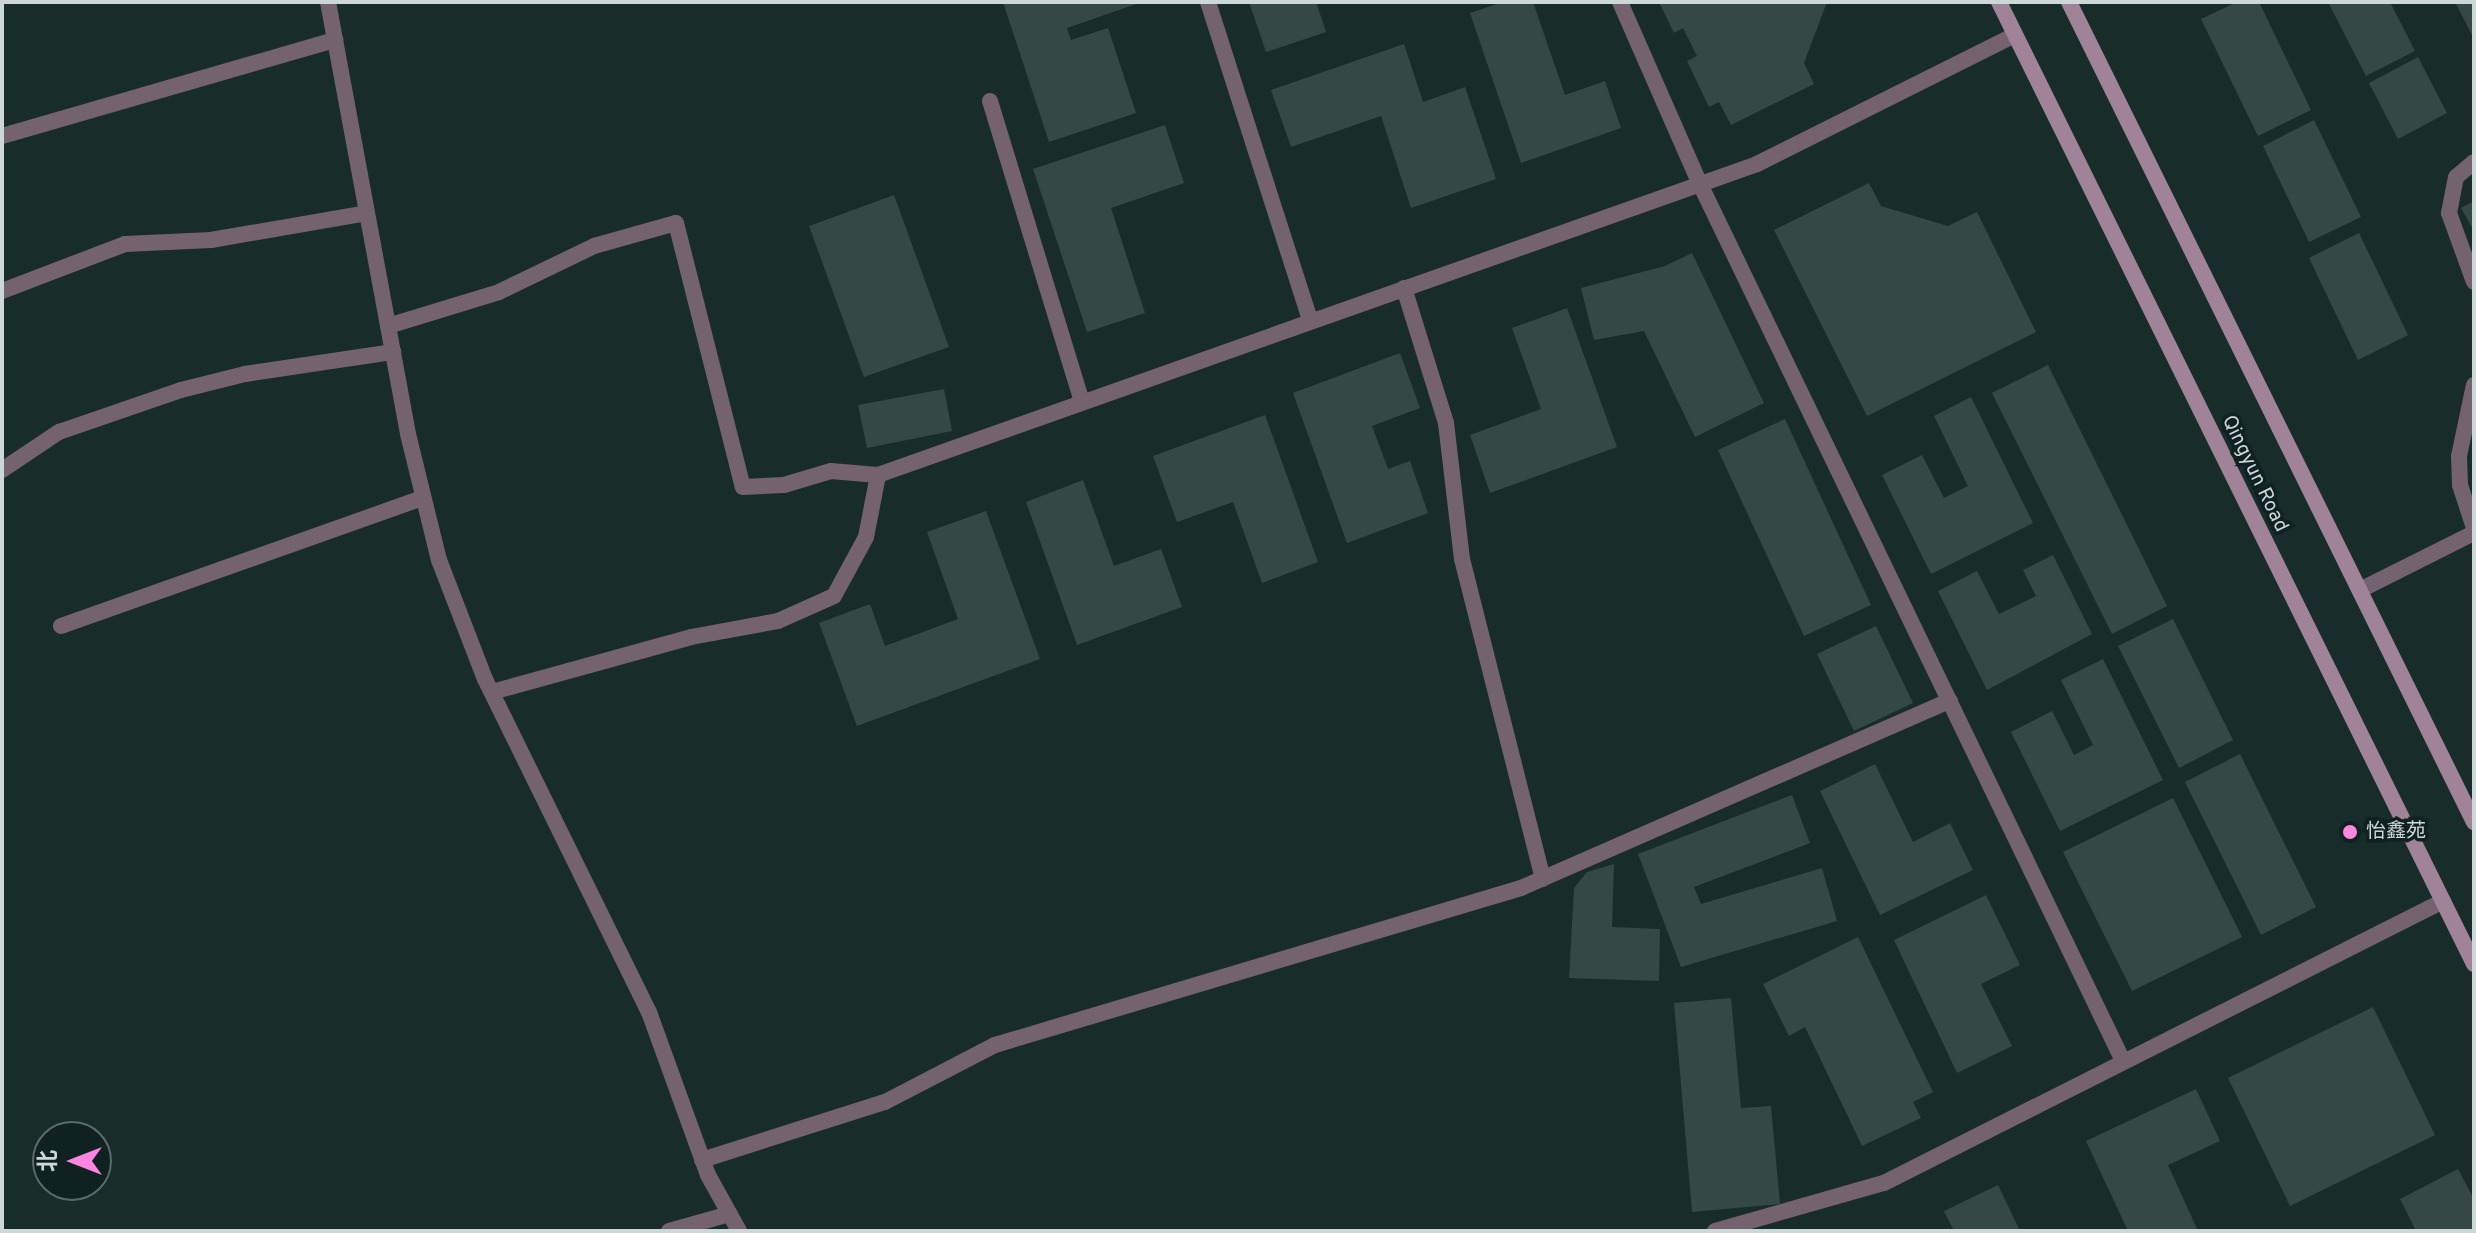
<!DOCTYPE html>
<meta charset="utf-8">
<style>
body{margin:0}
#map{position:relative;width:2476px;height:1233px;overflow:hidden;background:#182c2a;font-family:Overpass,"Noto Sans SC",sans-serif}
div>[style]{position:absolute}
.building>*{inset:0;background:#344846}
.service>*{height:16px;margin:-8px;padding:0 8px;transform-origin:8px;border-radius:8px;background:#75626f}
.minor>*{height:16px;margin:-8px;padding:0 8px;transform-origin:8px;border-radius:8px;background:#75626f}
.secondary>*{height:16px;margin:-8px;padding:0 8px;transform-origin:8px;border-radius:8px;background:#a18398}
.dots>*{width:22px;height:22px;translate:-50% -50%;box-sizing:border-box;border:4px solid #0f2221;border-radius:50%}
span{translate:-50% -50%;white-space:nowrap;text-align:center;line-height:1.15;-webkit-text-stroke:7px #0f2221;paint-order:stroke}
.street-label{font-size:20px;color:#ccd8d7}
.poi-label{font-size:20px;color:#ccd8d7}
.left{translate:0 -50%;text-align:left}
.frame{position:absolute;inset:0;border:4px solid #ccd8d7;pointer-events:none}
.north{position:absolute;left:32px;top:1121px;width:80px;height:80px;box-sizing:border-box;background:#0f2221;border:2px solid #5b6b6a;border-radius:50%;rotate:270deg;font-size:22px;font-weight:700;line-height:32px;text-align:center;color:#ccd8d7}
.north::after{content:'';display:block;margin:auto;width:28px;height:36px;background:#fe86e0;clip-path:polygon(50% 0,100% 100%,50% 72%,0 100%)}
</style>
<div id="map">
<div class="building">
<div style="clip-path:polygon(1003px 2px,1142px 2px,1067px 28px,1071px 40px,1108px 28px,1136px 113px,1049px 142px)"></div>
<div style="clip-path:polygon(1249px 2px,1316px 2px,1326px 32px,1266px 52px)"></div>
<div style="clip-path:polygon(1503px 2px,1533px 2px,1565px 95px,1605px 81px,1621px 128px,1521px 163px,1470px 13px)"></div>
<div style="clip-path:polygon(1659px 2px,1827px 2px,1804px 63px,1814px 84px,1731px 125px,1719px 102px,1709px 107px,1687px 61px,1697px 56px,1683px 28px,1674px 33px)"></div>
<div style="clip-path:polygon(2237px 2px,2259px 2px,2311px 110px,2258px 136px,2201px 19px)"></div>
<div style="clip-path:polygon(2328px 2px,2390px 2px,2415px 51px,2366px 76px)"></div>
<div style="clip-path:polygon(2455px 2px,2474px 2px,2474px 34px,2472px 35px)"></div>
<div style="clip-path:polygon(1404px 44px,1423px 102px,1465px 87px,1496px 179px,1411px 208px,1381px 116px,1291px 147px,1271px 90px)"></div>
<div style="clip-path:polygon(2418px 57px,2447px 113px,2398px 139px,2369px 83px)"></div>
<div style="clip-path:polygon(2314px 120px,2361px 217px,2309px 242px,2263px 146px)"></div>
<div style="clip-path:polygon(1165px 125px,1184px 183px,1111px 208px,1145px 313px,1087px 332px,1033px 169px)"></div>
<div style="clip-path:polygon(1869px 183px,1881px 206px,1948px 226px,1977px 212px,2036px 332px,1867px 416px,1774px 230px)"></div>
<div style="clip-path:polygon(894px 195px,949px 347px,864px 377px,809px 226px)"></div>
<div style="clip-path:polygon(2474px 201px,2474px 231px,2461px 208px)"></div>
<div style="clip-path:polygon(2359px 233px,2408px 335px,2358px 360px,2309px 258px)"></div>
<div style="clip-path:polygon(1692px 253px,1764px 403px,1695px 437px,1644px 331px,1594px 340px,1581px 288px,1665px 266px)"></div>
<div style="clip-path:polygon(1567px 308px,1617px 447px,1490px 493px,1470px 435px,1541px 409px,1512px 328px)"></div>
<div style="clip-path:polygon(1400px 353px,1420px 408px,1372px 426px,1388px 469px,1410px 461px,1428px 513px,1347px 543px,1293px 393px)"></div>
<div style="clip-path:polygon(2048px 365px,2167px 606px,2112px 634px,1992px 393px)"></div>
<div style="clip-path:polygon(944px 389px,952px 431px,867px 448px,858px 405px)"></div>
<div style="clip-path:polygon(1971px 397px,2033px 523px,1931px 574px,1882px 475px,1922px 455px,1944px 498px,1968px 486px,1934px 416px)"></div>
<div style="clip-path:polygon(1265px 415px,1318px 562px,1262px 583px,1233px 502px,1177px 522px,1153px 456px)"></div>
<div style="clip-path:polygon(1785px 419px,1871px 605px,1804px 636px,1718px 450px)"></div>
<div style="clip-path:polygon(1083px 480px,1114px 566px,1161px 549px,1182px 607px,1077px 645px,1026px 502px)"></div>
<div style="clip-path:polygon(986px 511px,1040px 659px,857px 726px,819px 623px,870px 604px,885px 646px,958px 619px,927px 532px)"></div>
<div style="clip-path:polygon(2053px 555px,2092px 634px,1987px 690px,1938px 591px,1977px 571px,1999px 614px,2036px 596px,2023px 570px)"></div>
<div style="clip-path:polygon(2173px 619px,2233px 740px,2179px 768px,2118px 646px)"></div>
<div style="clip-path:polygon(1876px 626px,1913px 703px,1854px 731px,1817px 654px)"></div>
<div style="clip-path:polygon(2103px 659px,2163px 780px,2060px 831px,2011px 732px,2052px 711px,2074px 755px,2093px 745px,2061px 680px)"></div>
<div style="clip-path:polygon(2240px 754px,2316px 907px,2261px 935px,2185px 782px)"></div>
<div style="clip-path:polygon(1875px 764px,1913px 842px,1950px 823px,1973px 870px,1880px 915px,1820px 791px)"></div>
<div style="clip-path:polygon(1792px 795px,1810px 843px,1694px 887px,1701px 904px,1822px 868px,1837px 921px,1681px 967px,1638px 854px)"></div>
<div style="clip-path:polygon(2173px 798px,2242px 937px,2132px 991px,2063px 852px)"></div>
<div style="clip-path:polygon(1614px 864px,1612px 927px,1660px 929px,1659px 981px,1569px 978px,1574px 888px,1587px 872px)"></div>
<div style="clip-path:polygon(1986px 895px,2020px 965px,1981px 984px,2012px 1046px,1957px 1073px,1894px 940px)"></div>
<div style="clip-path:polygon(1858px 937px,1933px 1092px,1913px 1102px,1921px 1118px,1862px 1146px,1805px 1027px,1789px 1036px,1763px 984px)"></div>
<div style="clip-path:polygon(1731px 998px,1741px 1108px,1771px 1106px,1780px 1204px,1692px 1212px,1674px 1003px)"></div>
<div style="clip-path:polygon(2373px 1007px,2435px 1135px,2290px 1206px,2228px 1078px)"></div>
<div style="clip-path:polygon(2196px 1089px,2220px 1141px,2168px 1165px,2198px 1231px,2128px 1231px,2086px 1141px)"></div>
<div style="clip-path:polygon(2458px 1169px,2474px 1199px,2474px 1231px,2416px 1231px,2400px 1199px)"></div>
<div style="clip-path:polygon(1998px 1185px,2020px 1231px,1954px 1231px,1944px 1211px)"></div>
</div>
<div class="service">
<div style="left:990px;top:101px;width:314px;rotate:73deg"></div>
<div style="left:2px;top:136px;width:347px;rotate:-16.1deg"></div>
<div style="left:2474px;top:162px;width:23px;rotate:140deg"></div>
<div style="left:2456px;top:177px;width:37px;rotate:101deg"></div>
<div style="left:2449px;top:213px;width:73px;rotate:70.1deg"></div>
<div style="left:2px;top:291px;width:132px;rotate:-20.9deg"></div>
<div style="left:125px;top:244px;width:86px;rotate:-2.7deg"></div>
<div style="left:211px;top:240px;width:158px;rotate:-9.8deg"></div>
<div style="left:2474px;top:385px;width:73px;rotate:101.9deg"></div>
<div style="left:2459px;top:456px;width:29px;rotate:88deg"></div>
<div style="left:2460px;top:485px;width:45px;rotate:72deg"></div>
<div style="left:2px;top:470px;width:69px;rotate:-33.7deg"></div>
<div style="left:59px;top:432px;width:129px;rotate:-19deg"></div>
<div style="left:181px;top:390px;width:66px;rotate:-14deg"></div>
<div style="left:245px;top:374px;width:150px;rotate:-8.5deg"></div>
<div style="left:2360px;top:590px;width:127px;rotate:-26.6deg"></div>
<div style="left:61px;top:626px;width:383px;rotate:-19.5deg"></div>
</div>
<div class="minor">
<div style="left:328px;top:2px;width:439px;rotate:79.5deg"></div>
<div style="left:408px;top:434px;width:130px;rotate:76.2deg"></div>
<div style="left:439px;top:560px;width:128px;rotate:68.9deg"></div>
<div style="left:485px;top:679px;width:371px;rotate:63.8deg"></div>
<div style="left:649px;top:1012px;width:173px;rotate:70.1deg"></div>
<div style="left:708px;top:1175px;width:64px;rotate:61deg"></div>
<div style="left:1208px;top:2px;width:334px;rotate:72.2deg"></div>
<div style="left:1620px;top:2px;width:199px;rotate:66.3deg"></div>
<div style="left:1700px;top:184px;width:974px;rotate:64.25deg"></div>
<div style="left:1404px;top:288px;width:141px;rotate:72.7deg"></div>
<div style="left:1446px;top:423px;width:137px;rotate:83.3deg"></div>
<div style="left:1462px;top:559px;width:330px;rotate:75.8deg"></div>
<div style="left:388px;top:326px;width:116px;rotate:-17deg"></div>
<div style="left:499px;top:292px;width:106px;rotate:-25.8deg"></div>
<div style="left:594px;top:246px;width:85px;rotate:-15.7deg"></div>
<div style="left:676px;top:223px;width:272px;rotate:75.8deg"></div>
<div style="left:743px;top:487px;width:41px;rotate:-2.8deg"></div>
<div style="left:784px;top:485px;width:49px;rotate:-16.6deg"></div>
<div style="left:831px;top:471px;width:47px;rotate:4.9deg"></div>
<div style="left:878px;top:475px;width:932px;rotate:-19.48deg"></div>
<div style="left:1757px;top:164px;width:288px;rotate:-26.6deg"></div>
<div style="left:492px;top:692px;width:206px;rotate:-15.4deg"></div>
<div style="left:691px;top:637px;width:88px;rotate:-10.4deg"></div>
<div style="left:778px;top:621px;width:61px;rotate:-24.1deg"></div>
<div style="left:834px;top:596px;width:67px;rotate:-61.5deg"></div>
<div style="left:866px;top:537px;width:63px;rotate:-79deg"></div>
<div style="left:702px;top:1160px;width:192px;rotate:-17.6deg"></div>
<div style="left:885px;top:1102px;width:124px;rotate:-27.4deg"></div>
<div style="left:995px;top:1045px;width:549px;rotate:-16.62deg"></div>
<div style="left:1521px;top:888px;width:468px;rotate:-23.6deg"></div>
<div style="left:669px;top:1231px;width:63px;rotate:-15.6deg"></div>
<div style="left:1715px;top:1231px;width:176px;rotate:-15.9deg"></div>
<div style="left:1884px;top:1183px;width:626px;rotate:-26.77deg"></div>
</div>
<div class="secondary">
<div style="left:1999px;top:2px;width:1073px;rotate:63.72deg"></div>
<div style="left:2069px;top:2px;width:915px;rotate:63.72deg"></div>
</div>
<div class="dots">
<div style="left:2350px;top:832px;background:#fe86e0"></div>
</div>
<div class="street-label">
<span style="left:2254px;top:474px;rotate:64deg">Qingyun Road</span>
</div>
<div class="poi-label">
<span class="left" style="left:2366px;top:832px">怡鑫苑</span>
</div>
<div class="frame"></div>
<div class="north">北</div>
</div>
